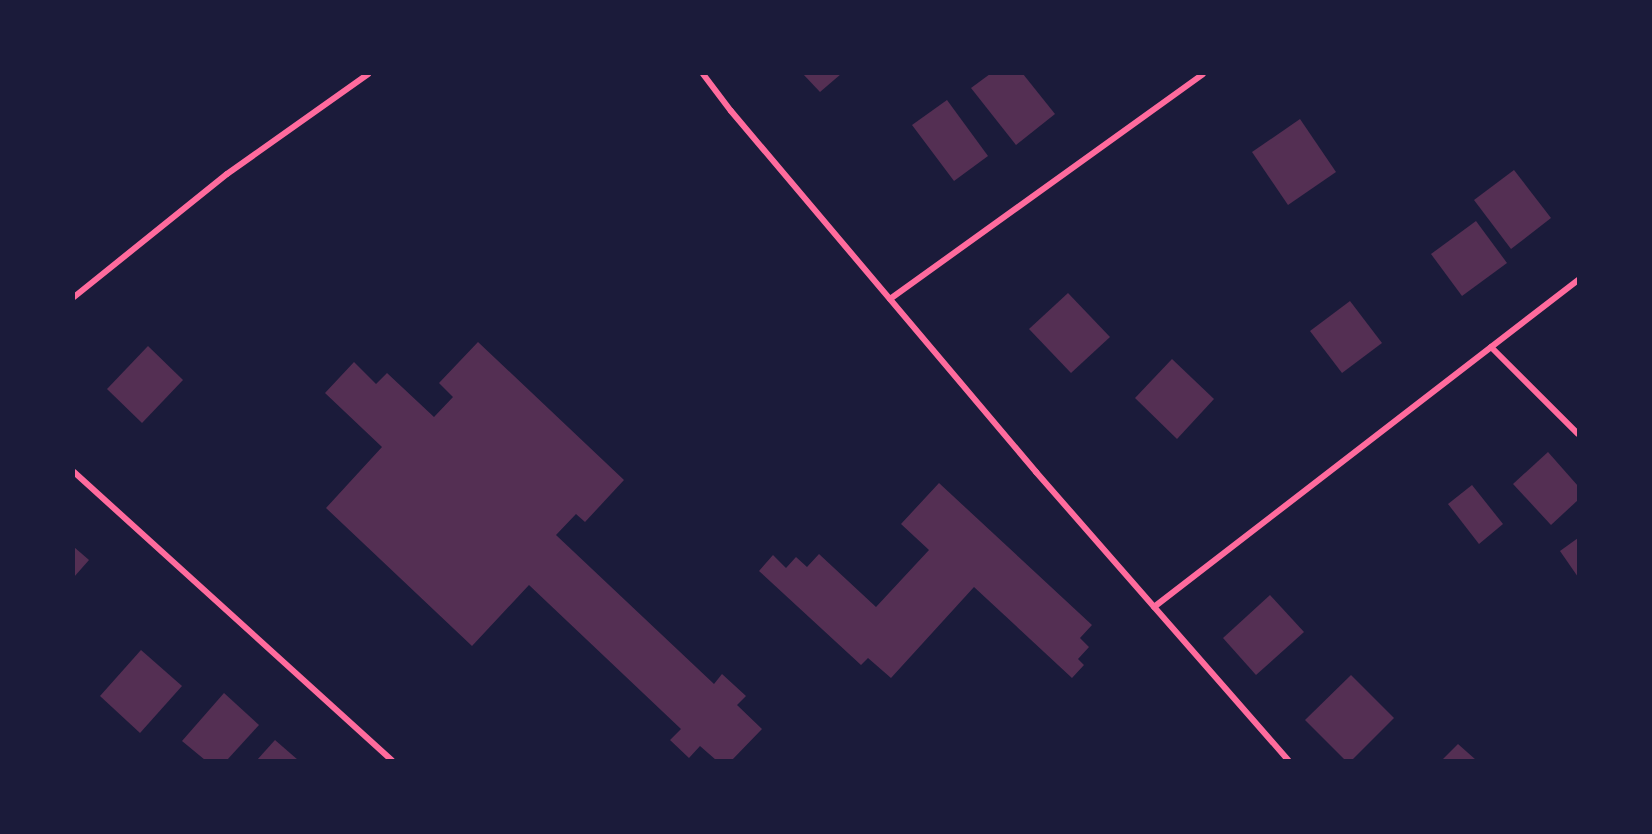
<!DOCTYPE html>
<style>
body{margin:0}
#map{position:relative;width:1652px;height:834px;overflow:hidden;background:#1b1b3a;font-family:Georgia,serif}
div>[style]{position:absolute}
.building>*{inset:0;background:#542f53}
.minor>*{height:6px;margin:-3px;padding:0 3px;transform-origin:3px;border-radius:3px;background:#ff6b9d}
span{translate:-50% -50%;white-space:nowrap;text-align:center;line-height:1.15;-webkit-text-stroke:6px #1b1b3a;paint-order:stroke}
.frame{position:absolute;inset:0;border:75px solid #1b1b3a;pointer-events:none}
</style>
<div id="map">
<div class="building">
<div style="clip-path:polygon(803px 74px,841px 74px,820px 92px)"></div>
<div style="clip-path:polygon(990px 74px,1023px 74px,1055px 114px,1016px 145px,971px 88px)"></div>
<div style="clip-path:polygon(947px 100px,988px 156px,954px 181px,912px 125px)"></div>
<div style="clip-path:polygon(1300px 119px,1336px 172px,1288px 205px,1252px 152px)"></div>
<div style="clip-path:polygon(1514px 170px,1551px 218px,1511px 249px,1474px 200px)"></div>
<div style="clip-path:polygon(1476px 221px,1507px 263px,1462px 296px,1431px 254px)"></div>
<div style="clip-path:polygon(1068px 293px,1110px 337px,1071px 373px,1029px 329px)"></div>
<div style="clip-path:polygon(1350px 301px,1382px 343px,1342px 373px,1310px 331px)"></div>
<div style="clip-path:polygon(478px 342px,624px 480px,585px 522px,576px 514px,556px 535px,714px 684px,722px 674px,746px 696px,737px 705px,762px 729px,732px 760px,716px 760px,700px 746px,689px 758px,670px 740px,681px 729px,529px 585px,472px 646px,326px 508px,382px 447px,325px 393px,354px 362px,376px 384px,387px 373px,434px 417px,453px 397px,439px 383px)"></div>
<div style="clip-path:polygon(148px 346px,183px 380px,142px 423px,107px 389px)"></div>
<div style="clip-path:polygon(1172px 359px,1214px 399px,1177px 439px,1135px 398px)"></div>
<div style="clip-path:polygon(1548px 452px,1578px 486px,1578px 500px,1551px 525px,1513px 484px)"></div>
<div style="clip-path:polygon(939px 483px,1092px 625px,1080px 638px,1089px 647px,1078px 659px,1084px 665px,1072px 678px,974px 587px,891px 678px,868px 658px,861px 665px,759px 571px,773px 555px,786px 568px,796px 557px,807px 567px,819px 554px,876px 607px,929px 550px,901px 524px)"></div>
<div style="clip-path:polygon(1472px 485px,1503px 524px,1479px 544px,1448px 504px)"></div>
<div style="clip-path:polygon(1578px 538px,1578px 577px,1560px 551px)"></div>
<div style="clip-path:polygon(74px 547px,89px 560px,74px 577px)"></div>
<div style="clip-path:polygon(1270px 595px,1304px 632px,1256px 675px,1223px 638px)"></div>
<div style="clip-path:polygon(141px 650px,182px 686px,140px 733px,100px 696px)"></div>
<div style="clip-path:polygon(1351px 675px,1394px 718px,1352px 760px,1345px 760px,1305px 720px)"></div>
<div style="clip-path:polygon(224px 693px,259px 725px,227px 760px,205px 760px,182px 741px)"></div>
<div style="clip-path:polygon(275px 740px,298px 760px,257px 760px)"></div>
<div style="clip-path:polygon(1458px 744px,1476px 760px,1442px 760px)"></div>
</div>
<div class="minor">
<div style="left:703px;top:74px;width:46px;rotate:52.9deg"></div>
<div style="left:731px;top:111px;width:473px;rotate:49.8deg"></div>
<div style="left:1036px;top:472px;width:383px;rotate:48.8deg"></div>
<div style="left:74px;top:297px;width:196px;rotate:-38.8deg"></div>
<div style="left:227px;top:174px;width:173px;rotate:-35.3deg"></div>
<div style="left:890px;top:299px;width:385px;rotate:-35.7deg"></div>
<div style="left:1491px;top:347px;width:123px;rotate:45deg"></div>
<div style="left:74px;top:472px;width:429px;rotate:42.2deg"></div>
<div style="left:1154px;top:607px;width:535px;rotate:-37.64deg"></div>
</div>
<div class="frame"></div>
</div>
